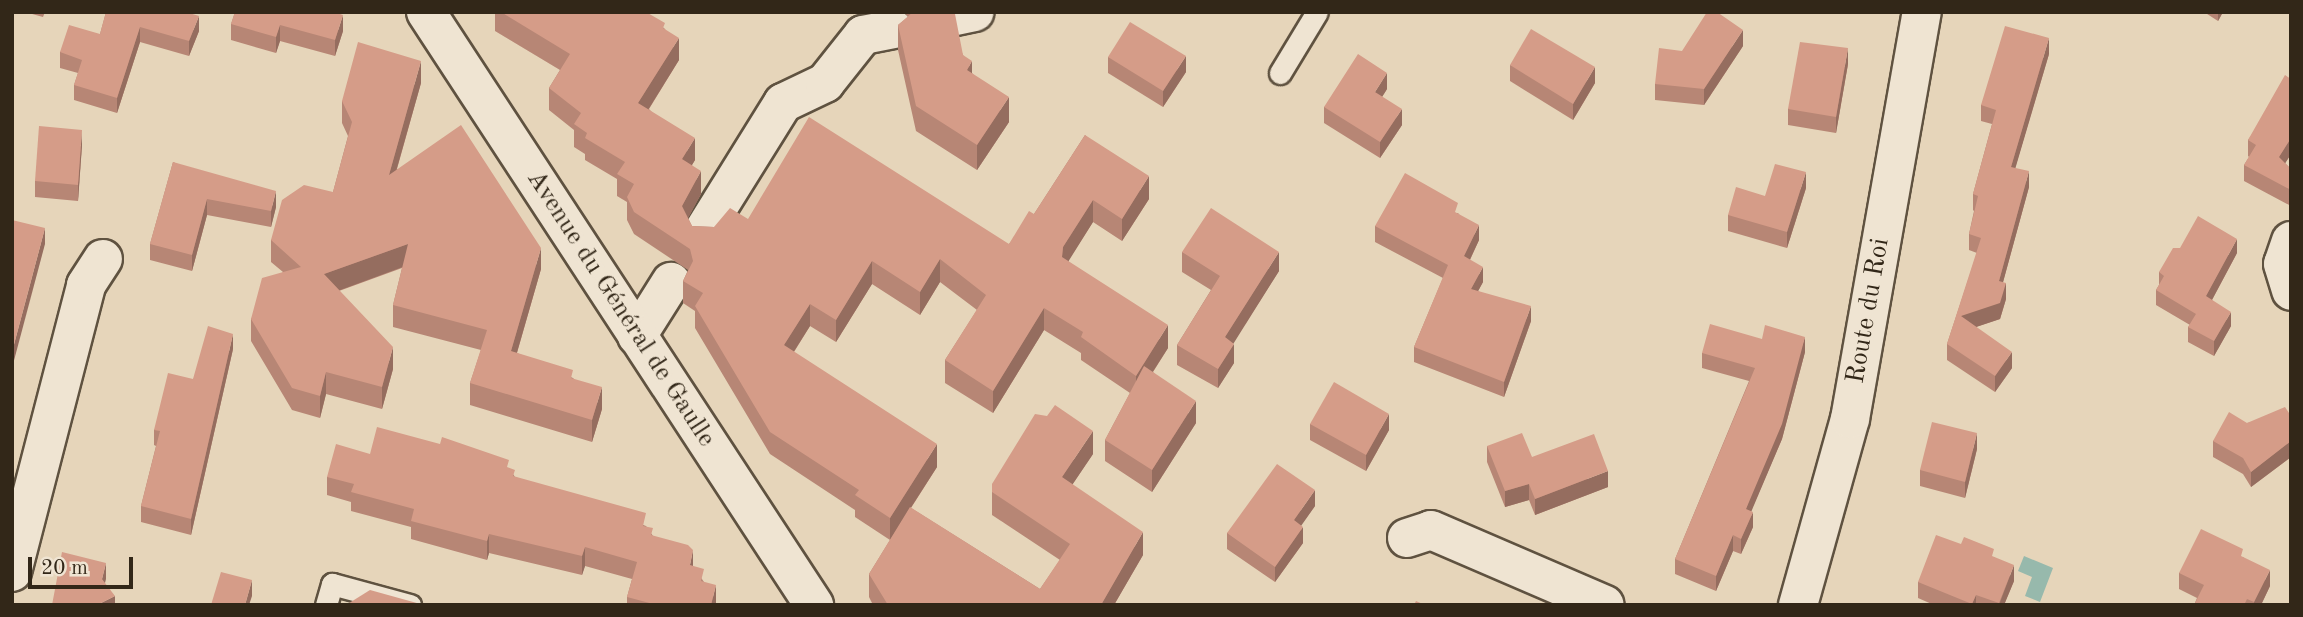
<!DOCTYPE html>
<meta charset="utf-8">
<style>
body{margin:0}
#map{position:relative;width:2303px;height:617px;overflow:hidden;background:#e6d5ba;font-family:"Old Standard TT",serif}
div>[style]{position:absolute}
.water>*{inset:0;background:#97b9ac}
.roads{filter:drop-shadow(2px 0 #5f5240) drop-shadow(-2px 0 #5f5240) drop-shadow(0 2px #5f5240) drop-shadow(0 -2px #5f5240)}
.lane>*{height:21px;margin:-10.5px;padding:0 10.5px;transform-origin:10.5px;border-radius:10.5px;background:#efe4d2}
.street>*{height:38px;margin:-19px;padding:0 19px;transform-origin:19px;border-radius:19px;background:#efe4d2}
.secondary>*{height:38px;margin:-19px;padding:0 19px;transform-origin:19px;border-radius:19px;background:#efe4d2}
.wall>*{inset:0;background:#b78675}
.shaded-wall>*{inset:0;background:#956d5f}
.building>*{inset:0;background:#d59c88}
span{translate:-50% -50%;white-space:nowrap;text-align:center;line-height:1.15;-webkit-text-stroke:7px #efe4d2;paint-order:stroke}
.street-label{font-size:26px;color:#322718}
.frame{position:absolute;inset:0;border:14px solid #322718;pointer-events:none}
.scale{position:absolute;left:28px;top:557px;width:105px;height:32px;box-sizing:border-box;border:4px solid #322718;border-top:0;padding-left:9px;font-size:21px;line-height:24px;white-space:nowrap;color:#322718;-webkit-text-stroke:5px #efe4d2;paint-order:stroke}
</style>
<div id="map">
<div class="water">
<div style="clip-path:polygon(2024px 556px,2053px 568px,2040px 602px,2025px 596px,2032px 577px,2018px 571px)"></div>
</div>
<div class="roads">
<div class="lane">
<div style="left:1280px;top:73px;width:71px;rotate:-58.8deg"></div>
<div style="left:326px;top:605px;width:22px;rotate:-74deg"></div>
<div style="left:332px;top:584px;width:81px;rotate:15.1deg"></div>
</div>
<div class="street">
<div style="left:951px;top:17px;width:24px;rotate:-12deg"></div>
<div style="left:704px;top:230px;width:150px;rotate:-58.1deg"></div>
<div style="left:783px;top:103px;width:47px;rotate:-25.5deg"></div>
<div style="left:825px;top:83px;width:61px;rotate:-51.6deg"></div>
<div style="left:863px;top:35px;width:31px;rotate:-11deg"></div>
<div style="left:2291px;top:241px;width:24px;rotate:109deg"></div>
<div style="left:2283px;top:264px;width:28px;rotate:73deg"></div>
<div style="left:637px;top:336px;width:64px;rotate:-57.8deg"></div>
<div style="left:1407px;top:538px;width:25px;rotate:-18deg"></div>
<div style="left:1431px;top:530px;width:189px;rotate:23.3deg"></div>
<div style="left:12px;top:572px;width:296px;rotate:-75.5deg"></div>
<div style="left:86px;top:285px;width:31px;rotate:-57deg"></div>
<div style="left:1798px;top:605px;width:193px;rotate:-74.4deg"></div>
<div style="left:1850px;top:419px;width:413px;rotate:-80deg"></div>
</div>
<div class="secondary">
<div style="left:426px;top:12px;width:709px;rotate:56.8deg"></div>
</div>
</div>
<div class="wall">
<div style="clip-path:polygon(25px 12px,45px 12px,43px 17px)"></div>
<div style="clip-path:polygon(106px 12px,199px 31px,189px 56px,140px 42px,117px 113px,74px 100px,74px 85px,78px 73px,60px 68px,60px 52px,100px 34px)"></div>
<div style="clip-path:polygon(235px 12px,343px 31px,335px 56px,280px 41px,276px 53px,231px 40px,231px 24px)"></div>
<div style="clip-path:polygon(495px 12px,646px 12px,665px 29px,679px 60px,649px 109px,695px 160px,692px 165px,701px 194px,688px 218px,692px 226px,714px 227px,748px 219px,1009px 244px,1034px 214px,1085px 135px,1149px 199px,1122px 241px,1093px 222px,1068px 261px,1168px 348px,1153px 372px,1196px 423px,1152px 492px,1105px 461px,1105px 440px,1130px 393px,1081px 360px,1081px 353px,1044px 330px,993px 413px,945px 383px,945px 360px,977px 310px,940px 282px,920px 315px,872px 284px,836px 342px,810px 326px,794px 352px,937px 467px,911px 508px,1040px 589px,1060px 560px,992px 515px,992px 484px,1093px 454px,1072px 485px,1143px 555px,1114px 605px,873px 605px,869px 597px,869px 574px,890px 540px,855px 517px,855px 510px,770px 454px,695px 328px,695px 311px,683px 303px,683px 281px,688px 270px,634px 234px,627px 220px,627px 202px,617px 196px,617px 179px,585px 160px,585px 154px,574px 147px,574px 130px,549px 110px,549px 88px,560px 70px,495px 31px)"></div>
<div style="clip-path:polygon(904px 12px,943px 12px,963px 55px,972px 73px,1009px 122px,977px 170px,916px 131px,898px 50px,898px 25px,908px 17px)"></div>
<div style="clip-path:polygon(2204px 12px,2223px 12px,2218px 21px)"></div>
<div style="clip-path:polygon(1743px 46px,1704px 105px,1655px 100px,1655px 84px,1682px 51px)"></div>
<div style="clip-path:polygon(2049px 54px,2015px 168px,2029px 187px,2003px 282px,2006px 299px,2000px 319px,1976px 327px,2012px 368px,1995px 392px,1947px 360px,1947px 344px,1977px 253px,1969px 250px,1969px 234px,1974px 211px,1973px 210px,1973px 194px,1992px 124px,1981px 121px,1981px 105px)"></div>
<div style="clip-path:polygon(1108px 57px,1186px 72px,1163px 107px,1108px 73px)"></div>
<div style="clip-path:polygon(1848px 64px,1836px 133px,1788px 125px,1788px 109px)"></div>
<div style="clip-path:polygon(1510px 65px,1595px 83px,1573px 120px,1510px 81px)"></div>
<div style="clip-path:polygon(2291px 79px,2291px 154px,2285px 163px,2291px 169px,2291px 206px,2244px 181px,2244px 165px,2249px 157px,2248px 156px,2248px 140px)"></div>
<div style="clip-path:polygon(421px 83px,397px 169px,541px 269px,517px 353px,573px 378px,602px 409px,592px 442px,470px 405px,470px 383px,481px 350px,393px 327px,393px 305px,402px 268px,339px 291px,393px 369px,382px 409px,326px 394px,320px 418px,292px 410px,251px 341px,251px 319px,283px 272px,271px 262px,271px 240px,333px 192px,348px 136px,342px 123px,342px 101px)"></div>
<div style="clip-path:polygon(1387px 89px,1382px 97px,1402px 125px,1380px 158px,1324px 123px,1324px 107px)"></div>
<div style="clip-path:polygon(82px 145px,78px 201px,35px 197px,35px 181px)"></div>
<div style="clip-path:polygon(173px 162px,276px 207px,271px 227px,207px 215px,192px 271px,150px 260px,150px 244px)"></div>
<div style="clip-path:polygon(1806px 188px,1787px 248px,1728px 231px,1728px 215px,1765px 196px)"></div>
<div style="clip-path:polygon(1458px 213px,1479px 240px,1470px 260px,1483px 282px,1478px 291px,1531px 321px,1504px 397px,1414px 362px,1414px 347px,1443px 278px,1375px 242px,1375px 226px)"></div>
<div style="clip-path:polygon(1182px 252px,1279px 271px,1233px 343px,1234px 363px,1218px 388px,1177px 365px,1177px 345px,1211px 290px,1182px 272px)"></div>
<div style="clip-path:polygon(2237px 253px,2212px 300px,2231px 326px,2214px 356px,2188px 342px,2188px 327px,2190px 325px,2156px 305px,2156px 290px,2159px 285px,2159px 272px)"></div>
<div style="clip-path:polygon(233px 349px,191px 535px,141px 522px,141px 506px,156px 446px,154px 445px,154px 430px,193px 379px)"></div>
<div style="clip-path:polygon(1805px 352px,1782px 439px,1751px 511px,1753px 527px,1741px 554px,1733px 551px,1716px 591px,1675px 574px,1675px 559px,1749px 381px,1702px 368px,1702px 353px)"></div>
<div style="clip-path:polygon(2291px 416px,2291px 457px,2251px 487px,2243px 474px,2213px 457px,2213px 441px,2247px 423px)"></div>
<div style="clip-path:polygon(1310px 424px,1389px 430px,1366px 471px,1310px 440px)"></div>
<div style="clip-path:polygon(1487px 446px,1532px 457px,1608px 487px,1535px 515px,1529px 500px,1505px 507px,1487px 462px)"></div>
<div style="clip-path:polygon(1977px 449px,1965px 498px,1920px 486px,1920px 470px)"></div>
<div style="clip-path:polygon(509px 468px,515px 477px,646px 526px,653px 536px,693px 566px,704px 582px,716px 603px,716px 605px,627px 605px,627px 597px,632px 579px,585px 566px,582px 575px,489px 553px,487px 560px,411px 539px,411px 527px,351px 511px,351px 502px,327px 495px,327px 477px)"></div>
<div style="clip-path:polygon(1315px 506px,1301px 525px,1303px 543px,1275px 582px,1227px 549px,1227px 533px)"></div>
<div style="clip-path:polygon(1994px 557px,2014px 581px,2004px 605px,1934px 605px,1918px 598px,1918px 582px)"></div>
<div style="clip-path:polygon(2243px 557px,2270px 586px,2261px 605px,2194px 605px,2197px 598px,2179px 589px,2179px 573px)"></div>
</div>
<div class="shaded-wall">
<div style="clip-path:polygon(2218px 12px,2223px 12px,2218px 21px)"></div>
<div style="clip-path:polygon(343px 15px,343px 31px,335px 56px,335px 40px)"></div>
<div style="clip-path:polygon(199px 16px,199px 31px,189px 56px,189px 41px)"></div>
<div style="clip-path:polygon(280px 25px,280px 41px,276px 53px,276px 37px)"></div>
<div style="clip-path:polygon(140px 27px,140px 42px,117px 113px,117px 98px)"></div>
<div style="clip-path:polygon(1743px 30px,1743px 46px,1704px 105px,1704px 89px)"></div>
<div style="clip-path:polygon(679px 38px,679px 60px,638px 126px,638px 103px)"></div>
<div style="clip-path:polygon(2049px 38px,2049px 54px,2011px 183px,2011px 167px)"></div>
<div style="clip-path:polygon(1848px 48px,1848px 64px,1836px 133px,1836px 117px)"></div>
<div style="clip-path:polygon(1186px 56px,1186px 72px,1163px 107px,1163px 91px)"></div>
<div style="clip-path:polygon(421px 61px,421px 83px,389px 196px,389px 175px)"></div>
<div style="clip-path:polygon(972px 61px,972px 86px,967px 70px)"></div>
<div style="clip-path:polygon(1595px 67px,1595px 83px,1573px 120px,1573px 104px)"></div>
<div style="clip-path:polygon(1387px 73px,1387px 89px,1375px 108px,1375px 92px)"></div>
<div style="clip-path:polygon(1009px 97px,1009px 122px,977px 170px,977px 145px)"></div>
<div style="clip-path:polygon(1402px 109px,1402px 125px,1380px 158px,1380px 142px)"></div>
<div style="clip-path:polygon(82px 130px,82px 145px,78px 201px,78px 185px)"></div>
<div style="clip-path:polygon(695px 138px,695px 160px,682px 181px,682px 159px)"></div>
<div style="clip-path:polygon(2291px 138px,2291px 154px,2279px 173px,2279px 157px)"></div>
<div style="clip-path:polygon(701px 171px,701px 194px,682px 229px,682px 206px)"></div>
<div style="clip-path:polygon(2029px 171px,2029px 187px,1999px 297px,1999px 281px)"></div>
<div style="clip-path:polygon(1806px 172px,1806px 188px,1787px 248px,1787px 232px)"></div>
<div style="clip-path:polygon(1149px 176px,1149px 199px,1122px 241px,1122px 219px)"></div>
<div style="clip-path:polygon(276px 191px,276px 207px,271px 227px,271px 211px)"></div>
<div style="clip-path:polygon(207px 199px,207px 215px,192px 271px,192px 255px)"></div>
<div style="clip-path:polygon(1093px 200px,1093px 222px,1063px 270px,1062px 257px,1063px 247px)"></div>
<div style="clip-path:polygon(1479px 225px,1479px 240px,1464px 272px,1464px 256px)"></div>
<div style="clip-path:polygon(45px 228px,45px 244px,12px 368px,12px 352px)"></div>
<div style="clip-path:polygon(2237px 239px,2237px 253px,2206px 311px,2206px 296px)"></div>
<div style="clip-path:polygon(408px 244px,408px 265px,324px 296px,324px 274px)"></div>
<div style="clip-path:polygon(541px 248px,541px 269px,511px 373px,511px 351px)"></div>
<div style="clip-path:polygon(1279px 252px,1279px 271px,1225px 357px,1225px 337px)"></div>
<div style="clip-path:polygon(940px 259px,940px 282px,920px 315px,920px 292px)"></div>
<div style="clip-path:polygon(872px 261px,872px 284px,836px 342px,836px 320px)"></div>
<div style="clip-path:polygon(1483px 267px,1483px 282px,1471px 304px,1471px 289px)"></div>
<div style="clip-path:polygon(2006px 283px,2006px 299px,2000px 319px,1961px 332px,1961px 316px)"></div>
<div style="clip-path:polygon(810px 304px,810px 326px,784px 367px,784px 345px)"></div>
<div style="clip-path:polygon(1531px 306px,1531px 321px,1504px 397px,1504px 382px)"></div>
<div style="clip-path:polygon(1044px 308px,1044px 330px,993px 413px,993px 391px)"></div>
<div style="clip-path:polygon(2231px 312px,2231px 326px,2214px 356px,2214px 341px)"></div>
<div style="clip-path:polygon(1168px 325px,1168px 348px,1136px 398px,1136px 376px)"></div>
<div style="clip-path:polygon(233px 334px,233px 349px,191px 535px,191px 519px)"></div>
<div style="clip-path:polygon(1805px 337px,1805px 352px,1782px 439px,1746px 524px,1746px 509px)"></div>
<div style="clip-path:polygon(1234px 344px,1234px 363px,1218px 388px,1218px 369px)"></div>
<div style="clip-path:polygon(393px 347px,393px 369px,382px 409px,382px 387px)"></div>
<div style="clip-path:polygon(2012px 352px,2012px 368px,1995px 392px,1995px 376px)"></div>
<div style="clip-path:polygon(326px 372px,326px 394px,320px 418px,320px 396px)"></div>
<div style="clip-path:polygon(602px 387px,602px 409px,592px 442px,592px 420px)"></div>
<div style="clip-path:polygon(1196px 401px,1196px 423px,1152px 492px,1152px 470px)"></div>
<div style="clip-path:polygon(1389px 414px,1389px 430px,1366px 471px,1366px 455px)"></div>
<div style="clip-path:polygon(1093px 431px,1093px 454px,1062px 500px,1062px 477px)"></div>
<div style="clip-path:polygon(1977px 433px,1977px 449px,1965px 498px,1965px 482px)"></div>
<div style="clip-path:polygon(2291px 441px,2291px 457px,2251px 487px,2251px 472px)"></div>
<div style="clip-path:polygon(937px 444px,937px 467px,890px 540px,890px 518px)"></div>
<div style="clip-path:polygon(1608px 471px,1608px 487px,1535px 515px,1535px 499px)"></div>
<div style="clip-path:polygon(1529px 484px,1529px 500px,1505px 507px,1505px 491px)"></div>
<div style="clip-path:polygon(1315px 490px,1315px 506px,1294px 536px,1294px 520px)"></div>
<div style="clip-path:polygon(1753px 512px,1753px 527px,1741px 554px,1741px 539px)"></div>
<div style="clip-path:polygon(1303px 527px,1303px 543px,1275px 582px,1275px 567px)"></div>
<div style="clip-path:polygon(1143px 532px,1143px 555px,1114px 605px,1101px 605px)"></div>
<div style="clip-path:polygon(489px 534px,489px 553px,487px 560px,487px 541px)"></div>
<div style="clip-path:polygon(1733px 535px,1733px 551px,1716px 591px,1716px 576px)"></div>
<div style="clip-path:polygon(585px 547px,585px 566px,582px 575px,582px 556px)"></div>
<div style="clip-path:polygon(693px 550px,693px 569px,690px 565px)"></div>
<div style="clip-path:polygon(106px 563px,106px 579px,102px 595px,102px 579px)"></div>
<div style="clip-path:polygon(2014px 565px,2014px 581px,2004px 605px,1999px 605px)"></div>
<div style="clip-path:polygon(2270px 570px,2270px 586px,2261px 605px,2254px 605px,2254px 602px)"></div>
<div style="clip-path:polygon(252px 580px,252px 596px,249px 605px,245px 605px)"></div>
<div style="clip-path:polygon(716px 585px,716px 605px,711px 605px)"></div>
<div style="clip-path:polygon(1976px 595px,1976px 605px,1972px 605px,1972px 604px)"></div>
<div style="clip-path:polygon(115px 596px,115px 605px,97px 605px)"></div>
</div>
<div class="building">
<div style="clip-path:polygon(106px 12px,186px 12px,199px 16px,189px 41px,140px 27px,117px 98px,74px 85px,82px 60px,60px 52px,69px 25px,100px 34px)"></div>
<div style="clip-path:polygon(235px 12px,334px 12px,343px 15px,335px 40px,280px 25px,276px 37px,231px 24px)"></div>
<div style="clip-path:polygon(501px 12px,646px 12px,665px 23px,663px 28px,679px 38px,638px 103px,695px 138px,682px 159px,701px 171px,682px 206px,692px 226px,714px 227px,730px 208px,748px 219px,809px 117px,1009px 244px,1029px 211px,1034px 214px,1085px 135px,1149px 176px,1122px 219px,1093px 200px,1063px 247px,1062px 257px,1168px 325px,1136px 376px,1081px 337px,1083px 332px,1044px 308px,993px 391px,945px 360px,986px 295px,940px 259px,920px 292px,872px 261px,836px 320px,810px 304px,784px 345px,937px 444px,890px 518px,855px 495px,859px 490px,770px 432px,695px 306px,703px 293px,683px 281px,693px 261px,690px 249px,634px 212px,627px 197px,634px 184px,617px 174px,625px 162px,585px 138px,587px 133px,574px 124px,581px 113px,549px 88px,570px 54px)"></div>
<div style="clip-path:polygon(913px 12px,943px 12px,955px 14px,963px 55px,972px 61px,967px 70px,1009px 97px,977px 145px,916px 106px,898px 25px)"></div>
<div style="clip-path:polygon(1707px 12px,1717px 12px,1743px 30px,1704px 89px,1655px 84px,1659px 48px,1682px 51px)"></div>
<div style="clip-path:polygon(1130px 22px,1186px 56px,1163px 91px,1108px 57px)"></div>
<div style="clip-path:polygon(2005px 26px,2049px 38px,2011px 167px,2029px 171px,1999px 281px,2006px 283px,2000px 303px,1961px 316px,2012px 352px,1995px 376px,1947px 344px,1981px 238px,1969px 234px,1978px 196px,1973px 194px,1996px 110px,1981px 105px)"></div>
<div style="clip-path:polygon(1531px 29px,1595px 67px,1573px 104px,1510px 65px)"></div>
<div style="clip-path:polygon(358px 42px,421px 61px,389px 175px,461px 125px,541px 248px,511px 351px,573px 370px,571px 378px,602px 387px,592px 420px,470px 383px,487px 330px,393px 305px,408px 244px,324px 274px,393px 347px,382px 387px,326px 372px,320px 396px,292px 388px,251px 319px,262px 278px,301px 267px,271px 240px,282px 200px,304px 185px,333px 192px,352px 122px,342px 101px)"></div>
<div style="clip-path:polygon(1800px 42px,1848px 48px,1836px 117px,1788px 109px)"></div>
<div style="clip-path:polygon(1358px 54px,1387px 73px,1375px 92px,1402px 109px,1380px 142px,1324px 107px)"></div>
<div style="clip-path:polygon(2285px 75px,2291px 79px,2291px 138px,2279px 157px,2291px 169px,2291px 190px,2244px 165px,2256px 145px,2248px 140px)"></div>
<div style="clip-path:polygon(39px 126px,82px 130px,78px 185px,35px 181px)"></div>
<div style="clip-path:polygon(173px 162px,276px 191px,271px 211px,207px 199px,192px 255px,150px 244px)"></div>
<div style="clip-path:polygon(1775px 164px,1806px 172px,1787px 232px,1728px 215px,1736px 187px,1765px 196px)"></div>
<div style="clip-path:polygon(1405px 173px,1458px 203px,1455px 212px,1479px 225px,1464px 256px,1483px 267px,1471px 289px,1531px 306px,1504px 382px,1414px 347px,1448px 265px,1375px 226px)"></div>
<div style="clip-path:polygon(1211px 208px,1279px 252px,1225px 337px,1234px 344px,1218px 369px,1177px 345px,1220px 276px,1182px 252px)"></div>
<div style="clip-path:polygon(2198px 216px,2237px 239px,2206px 296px,2231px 312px,2214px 341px,2188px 327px,2199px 309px,2196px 314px,2156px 290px,2164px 276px,2159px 272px,2173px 248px,2180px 248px)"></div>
<div style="clip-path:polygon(12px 220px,45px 228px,12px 352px)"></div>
<div style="clip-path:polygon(1710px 324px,1762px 339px,1765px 325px,1805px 337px,1782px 424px,1746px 509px,1753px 512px,1741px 539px,1733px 535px,1716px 576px,1675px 559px,1755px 368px,1702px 353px)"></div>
<div style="clip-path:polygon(208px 326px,233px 334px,191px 519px,141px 506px,160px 431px,154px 430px,168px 373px,193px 379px)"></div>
<div style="clip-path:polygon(1144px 366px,1196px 401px,1152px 470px,1105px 440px)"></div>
<div style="clip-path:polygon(1334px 382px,1389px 414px,1366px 455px,1310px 424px)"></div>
<div style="clip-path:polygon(1055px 405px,1093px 431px,1062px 477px,1143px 532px,1101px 605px,888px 605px,869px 574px,910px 507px,1040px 589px,1070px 544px,992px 492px,992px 484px,1035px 414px,1047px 416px)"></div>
<div style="clip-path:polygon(2285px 407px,2291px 416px,2291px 441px,2251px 472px,2243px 458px,2213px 441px,2229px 412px,2247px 423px)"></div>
<div style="clip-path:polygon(1932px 422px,1977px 433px,1965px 482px,1920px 470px)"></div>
<div style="clip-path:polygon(377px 427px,440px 444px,442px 437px,509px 460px,507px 467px,515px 470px,513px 476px,646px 513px,643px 526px,653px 528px,651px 535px,688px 545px,693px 550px,690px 565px,704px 569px,701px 581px,716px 585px,711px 605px,657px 605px,627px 597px,637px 562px,585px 547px,582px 556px,489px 534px,487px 541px,411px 521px,414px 509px,351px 492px,354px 484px,327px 477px,336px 444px,370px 454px)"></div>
<div style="clip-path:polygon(1522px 433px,1532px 457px,1594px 434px,1608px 471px,1535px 499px,1529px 484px,1505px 491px,1487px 446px)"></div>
<div style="clip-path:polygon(1277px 464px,1315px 490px,1294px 520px,1303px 527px,1275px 567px,1227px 533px)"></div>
<div style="clip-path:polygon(2201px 529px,2243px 549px,2241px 556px,2270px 570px,2254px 602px,2247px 599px,2244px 605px,2194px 605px,2204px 585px,2179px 573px)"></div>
<div style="clip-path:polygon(1936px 535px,1961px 544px,1964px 537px,1994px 549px,1992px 556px,2014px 565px,1999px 603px,1976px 595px,1972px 604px,1918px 582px)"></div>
<div style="clip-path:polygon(62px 552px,106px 563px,102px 579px,115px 596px,97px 605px,52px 605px)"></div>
<div style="clip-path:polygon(221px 572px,252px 580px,245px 605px,211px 605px)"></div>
<div style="clip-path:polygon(370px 590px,424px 605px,346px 605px)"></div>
<div style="clip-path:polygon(1416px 601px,1425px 605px,1414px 605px)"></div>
</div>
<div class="street-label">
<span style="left:620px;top:309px;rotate:57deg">Avenue du Général de Gaulle</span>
<span style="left:1869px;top:311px;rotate:-80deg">Route du Roi</span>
</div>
<div class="frame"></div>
<div class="scale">20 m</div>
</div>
